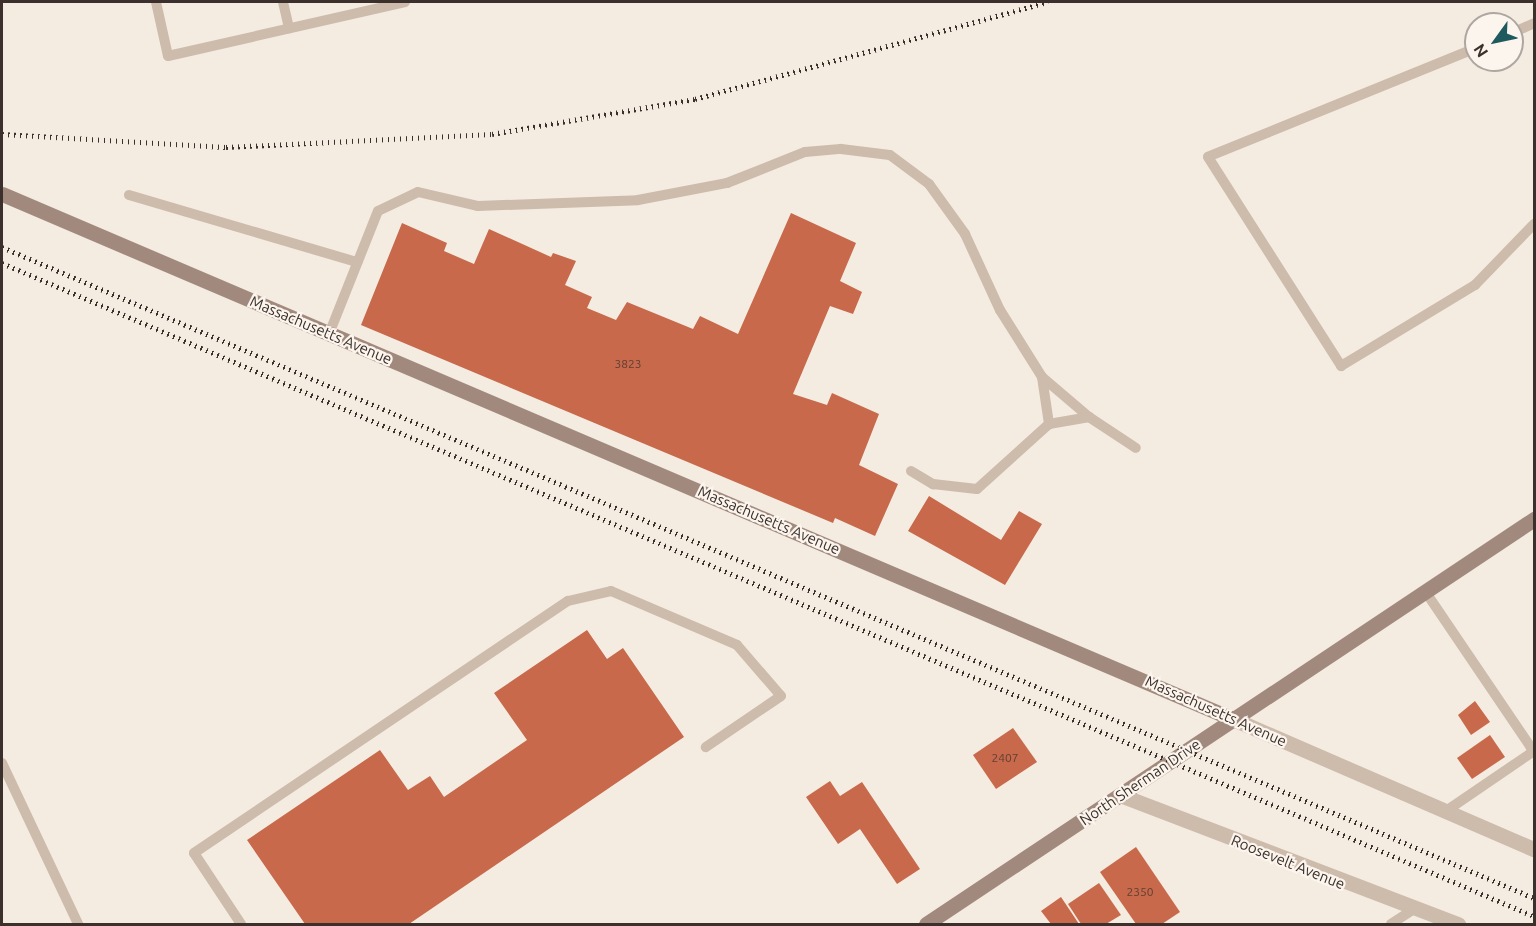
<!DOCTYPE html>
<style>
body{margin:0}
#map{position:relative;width:1536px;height:926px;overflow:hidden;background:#f4ebe1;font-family:Ubuntu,sans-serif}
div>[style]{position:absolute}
.building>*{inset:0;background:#c8694b}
.service>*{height:10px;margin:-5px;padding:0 5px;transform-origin:5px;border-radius:5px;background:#cdbbac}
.minor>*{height:15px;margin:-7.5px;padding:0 7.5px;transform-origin:7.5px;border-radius:7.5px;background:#cdbbac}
.tertiary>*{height:15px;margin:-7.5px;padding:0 7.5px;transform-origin:7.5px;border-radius:7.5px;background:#cdbbac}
.secondary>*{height:15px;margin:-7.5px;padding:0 7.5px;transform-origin:7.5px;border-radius:7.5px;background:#a18a7d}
.rail>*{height:4.5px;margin-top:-2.25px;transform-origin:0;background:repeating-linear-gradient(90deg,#3b302b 0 1.5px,transparent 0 6px)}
span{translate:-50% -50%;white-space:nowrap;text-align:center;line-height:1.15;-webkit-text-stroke:4.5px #fbf5ee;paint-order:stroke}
.number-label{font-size:12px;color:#5e3e33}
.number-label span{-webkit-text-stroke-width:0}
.street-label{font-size:15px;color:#3b302b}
.frame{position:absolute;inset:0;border:3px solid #3b302b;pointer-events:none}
.north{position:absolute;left:1464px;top:12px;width:60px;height:60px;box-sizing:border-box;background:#fbf5ee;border:2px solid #aea6a0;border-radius:50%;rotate:237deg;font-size:16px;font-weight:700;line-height:24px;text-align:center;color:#3b302b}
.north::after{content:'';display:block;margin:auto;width:21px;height:27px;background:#1f5a5e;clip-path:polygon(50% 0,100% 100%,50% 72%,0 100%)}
</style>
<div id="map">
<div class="building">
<div style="clip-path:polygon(791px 213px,856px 243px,840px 281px,862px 292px,853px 314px,830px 306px,793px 394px,827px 405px,832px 393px,879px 414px,859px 465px,898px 484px,875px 536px,835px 518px,833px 523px,361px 325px,402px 223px,447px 243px,444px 251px,474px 264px,489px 229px,551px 257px,553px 253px,576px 261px,565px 285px,592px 297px,587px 308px,616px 320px,627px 302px,693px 329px,700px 316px,738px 334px)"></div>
<div style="clip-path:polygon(929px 496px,1001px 540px,1019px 511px,1042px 524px,1005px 585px,908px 531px)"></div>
<div style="clip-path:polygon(587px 630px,607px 659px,623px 648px,684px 737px,409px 924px,305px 924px,247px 840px,380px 750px,408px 790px,430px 776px,444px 797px,527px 740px,494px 693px)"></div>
<div style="clip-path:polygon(1475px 701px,1490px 722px,1471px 735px,1458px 715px)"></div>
<div style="clip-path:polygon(1013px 728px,1037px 762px,996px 789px,973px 755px)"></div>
<div style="clip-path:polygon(1490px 735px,1505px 757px,1472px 779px,1457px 758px)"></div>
<div style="clip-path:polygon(830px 781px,840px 796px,862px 782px,920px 869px,897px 884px,860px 829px,838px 844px,806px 797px)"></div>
<div style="clip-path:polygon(1136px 847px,1180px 912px,1162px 924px,1136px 924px,1100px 872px)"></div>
<div style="clip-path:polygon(1099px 883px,1121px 915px,1106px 924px,1081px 924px,1068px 904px)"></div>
<div style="clip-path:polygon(1061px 897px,1079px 924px,1051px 924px,1041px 911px)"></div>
</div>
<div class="service">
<div style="left:156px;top:2px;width:55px;rotate:77.5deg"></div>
<div style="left:168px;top:56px;width:243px;rotate:-12.8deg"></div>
<div style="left:283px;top:2px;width:27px;rotate:77deg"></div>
<div style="left:1512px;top:33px;width:24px;rotate:-24deg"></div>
<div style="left:1476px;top:48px;width:289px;rotate:157.9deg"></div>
<div style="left:1208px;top:157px;width:248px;rotate:57.5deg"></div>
<div style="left:1341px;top:366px;width:157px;rotate:-31.2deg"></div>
<div style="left:1475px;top:285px;width:85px;rotate:-46deg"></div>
<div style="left:129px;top:195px;width:238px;rotate:16.4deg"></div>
<div style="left:329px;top:334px;width:132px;rotate:-68.3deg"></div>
<div style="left:378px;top:211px;width:44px;rotate:-25.4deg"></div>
<div style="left:418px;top:192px;width:62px;rotate:13.1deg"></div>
<div style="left:478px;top:206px;width:160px;rotate:-2.1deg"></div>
<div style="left:638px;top:200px;width:91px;rotate:-10.8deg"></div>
<div style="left:727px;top:183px;width:84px;rotate:-21.7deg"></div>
<div style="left:805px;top:152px;width:36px;rotate:-5deg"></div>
<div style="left:841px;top:149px;width:49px;rotate:7deg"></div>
<div style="left:890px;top:155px;width:49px;rotate:36.6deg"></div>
<div style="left:929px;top:184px;width:62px;rotate:54.2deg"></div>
<div style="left:965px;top:234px;width:84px;rotate:65.3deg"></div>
<div style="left:1000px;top:310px;width:79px;rotate:57.9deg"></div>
<div style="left:1089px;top:417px;width:62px;rotate:-139.6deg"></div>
<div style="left:1042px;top:377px;width:48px;rotate:81.5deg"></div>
<div style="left:1049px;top:424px;width:41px;rotate:-9.9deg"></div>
<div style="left:1089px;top:417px;width:56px;rotate:33.4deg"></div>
<div style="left:911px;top:471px;width:26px;rotate:31deg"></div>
<div style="left:933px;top:484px;width:44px;rotate:6.5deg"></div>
<div style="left:977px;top:489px;width:97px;rotate:-42.1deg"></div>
<div style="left:1425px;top:591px;width:194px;rotate:55.9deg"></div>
<div style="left:2px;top:763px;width:178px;rotate:64.7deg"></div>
<div style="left:1446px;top:811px;width:107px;rotate:-34.3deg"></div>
<div style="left:241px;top:924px;width:85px;rotate:-123.5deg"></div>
<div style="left:194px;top:853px;width:451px;rotate:-34deg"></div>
<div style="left:568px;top:601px;width:44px;rotate:-13.1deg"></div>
<div style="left:611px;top:591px;width:137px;rotate:23.2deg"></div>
<div style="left:737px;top:645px;width:67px;rotate:49.2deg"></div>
<div style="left:781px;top:696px;width:91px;rotate:145.8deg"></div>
<div style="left:1391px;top:924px;width:30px;rotate:-33deg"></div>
</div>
<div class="minor">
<div style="left:1120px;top:795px;width:362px;rotate:20.9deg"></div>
</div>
<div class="tertiary">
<div style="left:1233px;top:719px;width:328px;rotate:23.4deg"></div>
</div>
<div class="secondary">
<div style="left:2px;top:194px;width:1338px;rotate:23.1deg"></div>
<div style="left:926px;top:924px;width:731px;rotate:-33.67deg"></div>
</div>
<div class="rail">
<div style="left:2px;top:134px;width:224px;rotate:3.3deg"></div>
<div style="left:226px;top:147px;width:266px;rotate:-2.8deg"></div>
<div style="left:492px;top:134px;width:206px;rotate:-9.8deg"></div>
<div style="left:695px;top:99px;width:366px;rotate:-15.4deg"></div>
<div style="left:2px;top:247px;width:1665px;rotate:23.02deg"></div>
<div style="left:2px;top:263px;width:1665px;rotate:23.09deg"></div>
</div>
<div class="number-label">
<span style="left:628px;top:364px">3823</span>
<span style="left:1005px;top:758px">2407</span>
<span style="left:1140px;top:892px">2350</span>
</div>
<div class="street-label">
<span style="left:321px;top:330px;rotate:23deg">Massachusetts Avenue</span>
<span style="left:769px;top:520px;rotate:23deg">Massachusetts Avenue</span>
<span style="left:1216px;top:711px;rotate:24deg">Massachusetts Avenue</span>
<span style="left:1140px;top:782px;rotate:-34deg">North Sherman Drive</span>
<span style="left:1288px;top:862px;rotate:22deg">Roosevelt Avenue</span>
</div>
<div class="frame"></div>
<div class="north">N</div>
</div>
